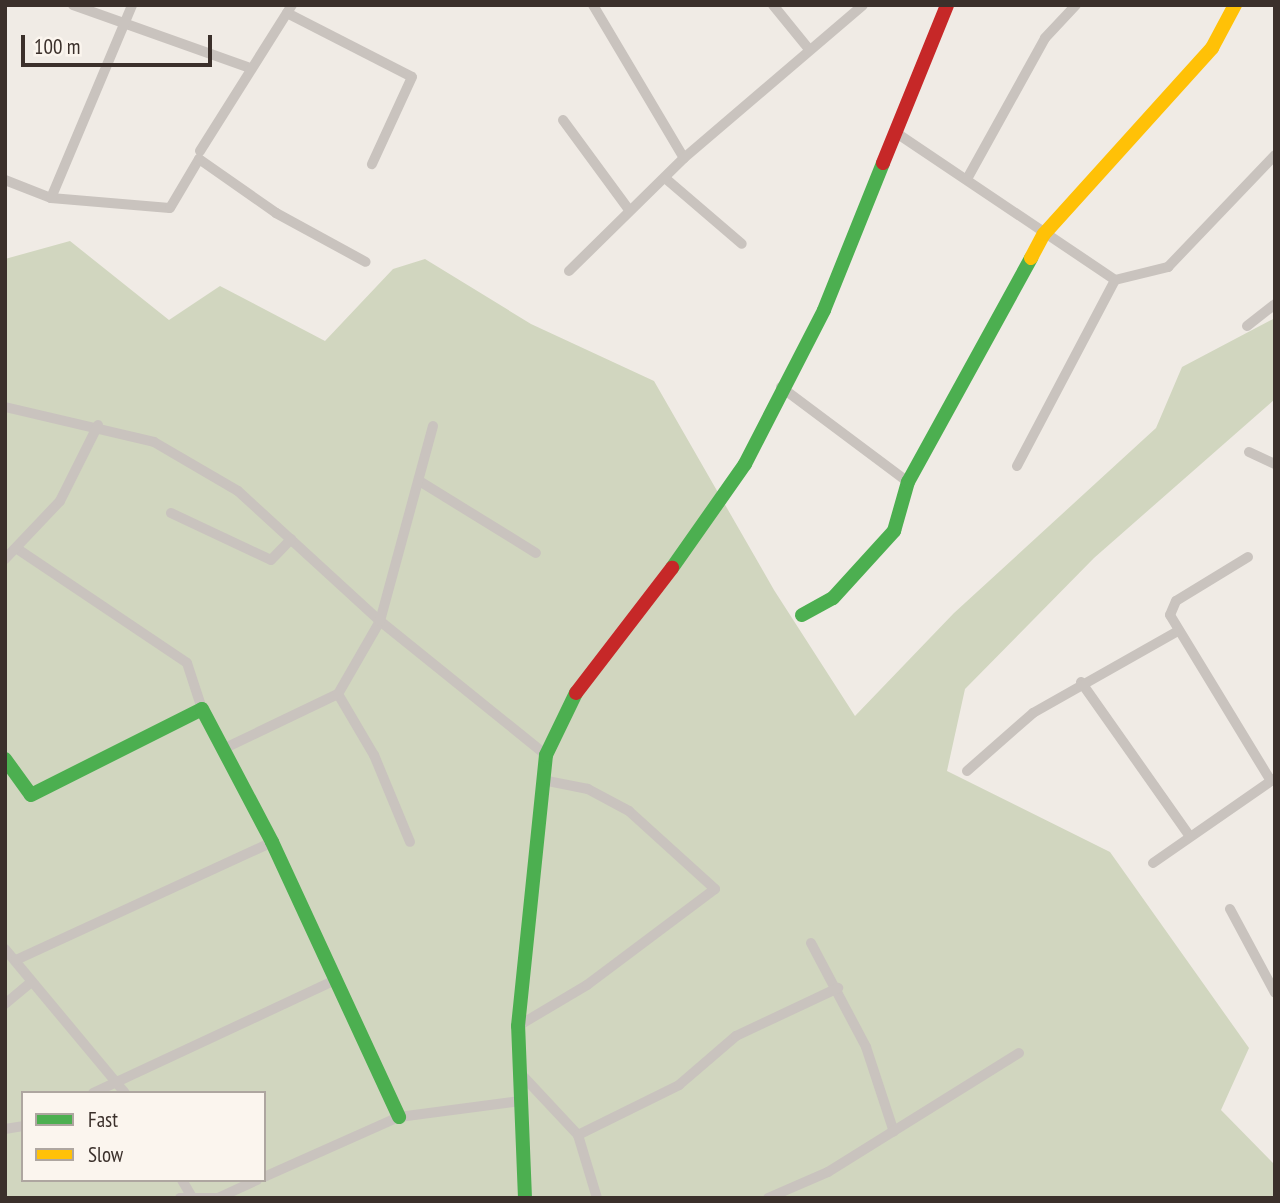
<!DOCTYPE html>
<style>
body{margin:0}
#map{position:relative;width:1280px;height:1203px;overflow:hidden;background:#f0ebe5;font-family:"PT Sans Narrow",sans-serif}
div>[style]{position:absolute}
.green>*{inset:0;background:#d1d6bf}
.street>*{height:10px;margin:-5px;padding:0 5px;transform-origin:5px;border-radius:5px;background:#c9c3be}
.fast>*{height:14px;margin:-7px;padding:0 7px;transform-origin:7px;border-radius:7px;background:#4caf50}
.slow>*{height:14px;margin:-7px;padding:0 7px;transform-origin:7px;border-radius:7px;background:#ffc107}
.jam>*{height:14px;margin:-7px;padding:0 7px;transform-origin:7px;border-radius:7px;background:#c62828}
span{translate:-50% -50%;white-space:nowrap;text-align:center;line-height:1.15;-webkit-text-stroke:5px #fbf5ee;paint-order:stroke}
.frame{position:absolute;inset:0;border:7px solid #3b302b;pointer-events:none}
.legend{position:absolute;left:21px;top:1091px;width:245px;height:91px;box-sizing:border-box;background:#fbf5ee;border:2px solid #aea6a0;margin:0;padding:9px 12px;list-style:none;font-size:21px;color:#3b302b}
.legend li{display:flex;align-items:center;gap:14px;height:35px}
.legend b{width:35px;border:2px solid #aea6a0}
.scale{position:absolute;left:21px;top:35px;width:191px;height:32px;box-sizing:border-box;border:4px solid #3b302b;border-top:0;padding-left:9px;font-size:21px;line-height:24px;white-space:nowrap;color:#3b302b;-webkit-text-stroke:5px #fbf5ee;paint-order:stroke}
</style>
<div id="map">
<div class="green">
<div style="clip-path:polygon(evenodd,70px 241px,169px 320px,220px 286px,325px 341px,393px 269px,425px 259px,531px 324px,654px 381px,774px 590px,855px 716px,954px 613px,1156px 428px,1182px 367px,1275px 318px,1275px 399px,1094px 558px,965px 689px,947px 771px,1110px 852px,1249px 1048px,1221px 1110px,1275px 1165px,1275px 1198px,5px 1198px,5px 259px,70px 241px,23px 1093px,264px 1093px,264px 1180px,23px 1180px,23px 1093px)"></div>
</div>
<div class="street">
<div style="left:73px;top:5px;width:185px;rotate:19.6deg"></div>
<div style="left:593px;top:5px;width:178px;rotate:59.3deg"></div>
<div style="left:773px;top:5px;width:55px;rotate:50.9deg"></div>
<div style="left:287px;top:13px;width:140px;rotate:27.1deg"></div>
<div style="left:412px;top:77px;width:96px;rotate:114.7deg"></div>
<div style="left:563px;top:120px;width:112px;rotate:53.7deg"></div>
<div style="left:895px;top:132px;width:265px;rotate:33.9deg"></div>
<div style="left:1115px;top:280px;width:55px;rotate:-13.8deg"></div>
<div style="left:1168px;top:267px;width:155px;rotate:-46.3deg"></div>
<div style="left:200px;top:151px;width:173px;rotate:-57.8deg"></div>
<div style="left:665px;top:178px;width:101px;rotate:40.6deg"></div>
<div style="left:967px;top:179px;width:161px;rotate:-61deg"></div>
<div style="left:1045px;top:38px;width:45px;rotate:-46.8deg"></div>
<div style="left:5px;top:180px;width:49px;rotate:21.4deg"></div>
<div style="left:51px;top:198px;width:119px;rotate:4.8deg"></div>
<div style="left:170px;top:208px;width:57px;rotate:-59.4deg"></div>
<div style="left:199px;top:159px;width:94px;rotate:35deg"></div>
<div style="left:276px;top:213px;width:102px;rotate:28.6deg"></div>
<div style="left:51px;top:198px;width:209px;rotate:-67.2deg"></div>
<div style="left:569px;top:271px;width:161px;rotate:-44.5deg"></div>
<div style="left:684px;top:158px;width:235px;rotate:-40.5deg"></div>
<div style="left:1247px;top:326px;width:36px;rotate:-38deg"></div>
<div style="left:781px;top:387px;width:159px;rotate:36.8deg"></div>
<div style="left:5px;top:407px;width:153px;rotate:13.2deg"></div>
<div style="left:154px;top:442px;width:97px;rotate:30.3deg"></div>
<div style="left:238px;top:491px;width:193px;rotate:42.5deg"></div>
<div style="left:380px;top:621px;width:213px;rotate:38.9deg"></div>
<div style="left:1249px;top:452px;width:29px;rotate:25deg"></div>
<div style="left:1017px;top:466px;width:210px;rotate:-62.2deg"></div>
<div style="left:421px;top:482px;width:135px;rotate:31.7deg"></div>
<div style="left:171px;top:513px;width:110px;rotate:25.2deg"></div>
<div style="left:271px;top:560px;width:29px;rotate:-46deg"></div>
<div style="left:19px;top:550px;width:202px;rotate:33.9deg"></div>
<div style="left:187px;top:663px;width:48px;rotate:71.9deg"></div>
<div style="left:1248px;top:557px;width:84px;rotate:148.6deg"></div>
<div style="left:1176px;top:601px;width:15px;rotate:113deg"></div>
<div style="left:1170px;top:615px;width:194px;rotate:58.7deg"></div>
<div style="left:5px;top:559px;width:80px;rotate:-46.5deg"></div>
<div style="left:60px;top:501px;width:85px;rotate:-63.4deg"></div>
<div style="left:1081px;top:682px;width:187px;rotate:54.8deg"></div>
<div style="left:338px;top:694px;width:71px;rotate:59.5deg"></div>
<div style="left:374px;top:755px;width:94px;rotate:67.5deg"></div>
<div style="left:223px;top:749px;width:127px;rotate:-25.6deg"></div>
<div style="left:338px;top:694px;width:84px;rotate:-60.1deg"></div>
<div style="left:380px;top:621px;width:202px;rotate:-74.8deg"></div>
<div style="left:967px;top:771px;width:88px;rotate:-41.3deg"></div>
<div style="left:1033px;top:713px;width:164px;rotate:-29.5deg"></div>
<div style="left:1153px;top:863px;width:147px;rotate:-34.8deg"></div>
<div style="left:1230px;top:909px;width:95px;rotate:61.8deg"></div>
<div style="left:811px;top:943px;width:118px;rotate:62.1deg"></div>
<div style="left:866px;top:1047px;width:89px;rotate:71.8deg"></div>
<div style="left:5px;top:949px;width:187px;rotate:50.2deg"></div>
<div style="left:16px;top:960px;width:282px;rotate:-24.7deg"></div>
<div style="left:5px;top:1004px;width:31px;rotate:-40deg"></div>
<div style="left:518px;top:1026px;width:80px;rotate:-30.7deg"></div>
<div style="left:587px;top:985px;width:160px;rotate:-36.9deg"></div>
<div style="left:715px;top:889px;width:116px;rotate:-137.8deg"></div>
<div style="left:629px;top:811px;width:47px;rotate:-151.8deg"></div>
<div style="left:588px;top:789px;width:47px;rotate:-168.9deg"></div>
<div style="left:521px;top:1074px;width:83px;rotate:46.9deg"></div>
<div style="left:578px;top:1135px;width:66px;rotate:73.2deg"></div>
<div style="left:93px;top:1093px;width:265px;rotate:-25deg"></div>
<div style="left:5px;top:1129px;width:18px;rotate:-9deg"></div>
<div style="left:578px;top:1135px;width:113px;rotate:-26.3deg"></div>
<div style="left:679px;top:1085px;width:75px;rotate:-40.7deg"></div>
<div style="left:736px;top:1036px;width:113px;rotate:-25.2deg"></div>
<div style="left:264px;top:1177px;width:148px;rotate:-24deg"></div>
<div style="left:399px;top:1117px;width:123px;rotate:-7.5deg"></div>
<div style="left:182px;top:1180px;width:20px;rotate:60deg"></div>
<div style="left:180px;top:1198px;width:37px"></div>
<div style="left:218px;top:1198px;width:43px;rotate:-24.8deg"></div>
<div style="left:768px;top:1198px;width:65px;rotate:-23.4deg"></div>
<div style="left:828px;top:1172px;width:225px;rotate:-31.9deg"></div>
</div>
<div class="fast">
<div style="left:672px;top:568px;width:127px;rotate:-54.9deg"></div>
<div style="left:745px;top:464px;width:173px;rotate:-62.8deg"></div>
<div style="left:824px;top:310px;width:158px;rotate:-68.1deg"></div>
<div style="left:802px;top:615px;width:35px;rotate:-29deg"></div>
<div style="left:833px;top:598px;width:91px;rotate:-47.7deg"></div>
<div style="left:894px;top:531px;width:51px;rotate:-74.1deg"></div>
<div style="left:908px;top:482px;width:256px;rotate:-61.2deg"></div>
<div style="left:5px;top:759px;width:44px;rotate:54.2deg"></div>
<div style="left:31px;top:795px;width:191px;rotate:-26.7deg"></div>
<div style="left:202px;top:709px;width:150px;rotate:62.2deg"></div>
<div style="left:272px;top:842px;width:303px;rotate:65.2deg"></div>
<div style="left:525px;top:1198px;width:172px;rotate:-92.3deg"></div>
<div style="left:518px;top:1026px;width:272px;rotate:-84.1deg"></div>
<div style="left:546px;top:755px;width:69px;rotate:-64.2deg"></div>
</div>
<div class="slow">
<div style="left:1031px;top:258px;width:27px;rotate:-62deg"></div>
<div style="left:1044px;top:234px;width:251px;rotate:-47.9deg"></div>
<div style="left:1212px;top:48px;width:49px;rotate:-61.9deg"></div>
</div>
<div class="jam">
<div style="left:883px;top:163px;width:170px;rotate:-67.9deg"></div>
<div style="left:576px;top:693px;width:158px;rotate:-52.5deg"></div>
</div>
<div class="frame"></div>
<ul class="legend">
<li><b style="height:9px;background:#4caf50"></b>Fast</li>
<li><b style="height:9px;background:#ffc107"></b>Slow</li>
</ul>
<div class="scale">100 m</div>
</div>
